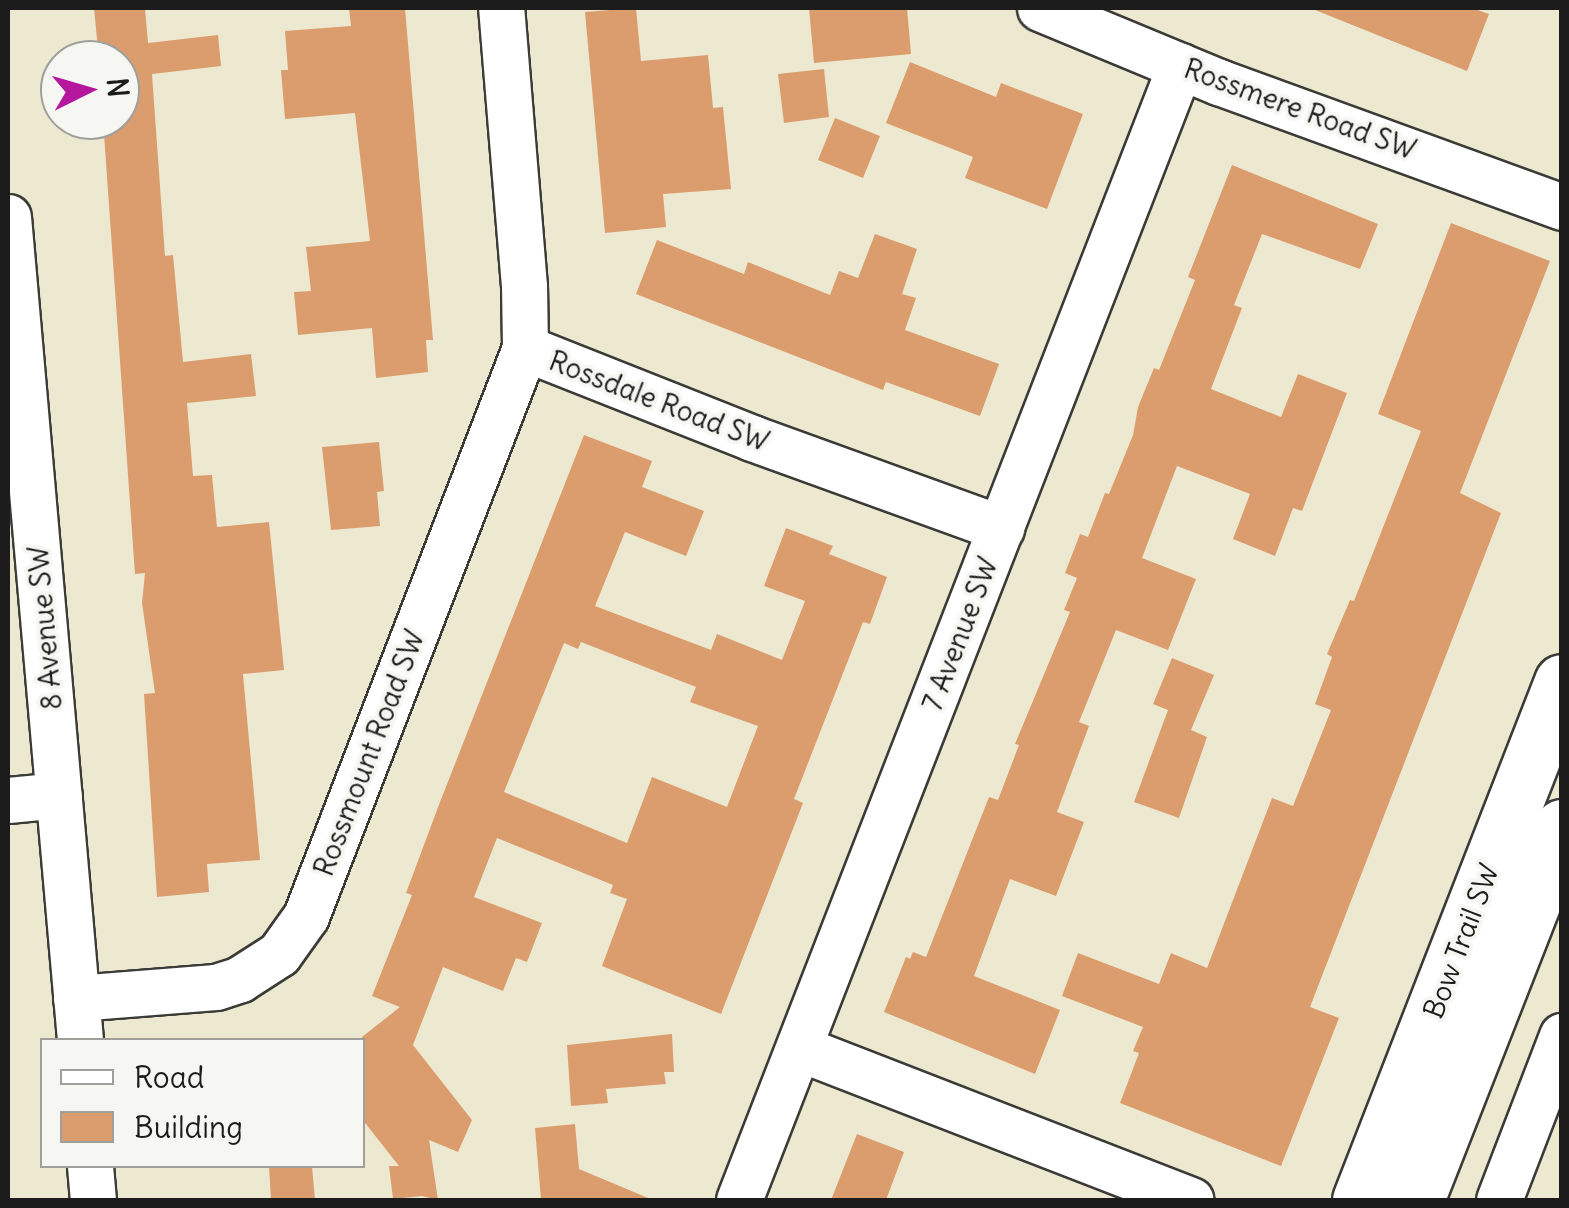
<!DOCTYPE html>
<style>
body{margin:0}
#map{position:relative;width:1569px;height:1208px;overflow:hidden;background:#ede9d1;font-family:Delius,sans-serif}
div>[style]{position:absolute}
.building>*{inset:0;background:#db9d6e}
.roads{filter:drop-shadow(2px 0 #3b3b37) drop-shadow(-2px 0 #3b3b37) drop-shadow(0 2px #3b3b37) drop-shadow(0 -2px #3b3b37)}
.minor>*{height:45px;margin:-22.5px;padding:0 22.5px;transform-origin:22.5px;border-radius:22.5px;background:#fff}
.major>*{height:55px;margin:-27.5px;padding:0 27.5px;transform-origin:27.5px;border-radius:27.5px;background:#fff}
span{translate:-50% -50%;white-space:nowrap;text-align:center;line-height:1.15;-webkit-text-stroke:8px #f6f6f2;paint-order:stroke}
.street-label{font-size:28px;color:#1c1c1c}
.frame{position:absolute;inset:0;border:10px solid #1c1c1c;pointer-events:none}
.legend{position:absolute;left:40px;top:1038px;width:325px;height:130px;box-sizing:border-box;background:#f6f6f2;border:2px solid #9f9f9c;margin:0;padding:12px 18px;list-style:none;font-size:30px;color:#1c1c1c}
.legend li{display:flex;align-items:center;gap:20px;height:50px}
.legend b{width:50px;border:2px solid #9f9f9c}
.north{position:absolute;left:40px;top:40px;width:100px;height:100px;box-sizing:border-box;background:#f6f6f2;border:2px solid #9f9f9c;border-radius:50%;rotate:85deg;font-size:28px;font-weight:700;line-height:40px;text-align:center;color:#1c1c1c}
.north::after{content:'';display:block;margin:auto;width:35px;height:45px;background:#b5179e;clip-path:polygon(50% 0,100% 100%,50% 72%,0 100%)}
</style>
<div id="map">
<div class="building">
<div style="clip-path:polygon(94px 8px,145px 8px,148px 43px,218px 35px,221px 66px,152px 74px,165px 256px,173px 255px,183px 362px,251px 354px,256px 396px,187px 403px,193px 476px,212px 475px,217px 527px,269px 522px,284px 670px,243px 674px,260px 860px,207px 864px,209px 892px,157px 897px,144px 694px,155px 693px,142px 603px,145px 573px,135px 574px,103px 120px,120px 120px,120px 60px,99px 60px)"></div>
<div style="clip-path:polygon(349px 8px,405px 8px,433px 340px,426px 340px,428px 372px,376px 378px,372px 328px,298px 335px,294px 292px,311px 291px,306px 247px,370px 241px,355px 113px,285px 119px,281px 70px,288px 70px,285px 31px,351px 26px)"></div>
<div style="clip-path:polygon(636px 8px,641px 61px,708px 55px,713px 108px,723px 107px,731px 189px,663px 194px,666px 227px,605px 233px,585px 12px)"></div>
<div style="clip-path:polygon(809px 8px,907px 8px,911px 54px,814px 63px)"></div>
<div style="clip-path:polygon(1310px 8px,1472px 8px,1489px 14px,1467px 71px)"></div>
<div style="clip-path:polygon(910px 62px,996px 97px,1001px 83px,1083px 114px,1047px 209px,965px 178px,973px 157px,886px 123px)"></div>
<div style="clip-path:polygon(824px 69px,829px 117px,784px 123px,778px 74px)"></div>
<div style="clip-path:polygon(835px 118px,880px 136px,863px 178px,818px 160px)"></div>
<div style="clip-path:polygon(1232px 165px,1378px 224px,1360px 269px,1262px 234px,1234px 305px,1242px 308px,1211px 389px,1281px 417px,1298px 374px,1347px 393px,1302px 511px,1293px 508px,1275px 556px,1233px 539px,1250px 494px,1177px 466px,1142px 558px,1196px 579px,1168px 650px,1116px 630px,1079px 722px,1089px 726px,1057px 812px,1084px 822px,1056px 896px,1010px 879px,974px 976px,1060px 1010px,1035px 1074px,884px 1012px,906px 957px,910px 959px,913px 952px,926px 957px,989px 797px,998px 800px,1019px 745px,1015px 744px,1070px 612px,1064px 610px,1077px 578px,1065px 573px,1080px 534px,1088px 537px,1105px 493px,1109px 494px,1133px 435px,1138px 407px,1154px 368px,1159px 370px,1195px 280px,1188px 277px)"></div>
<div style="clip-path:polygon(1451px 223px,1550px 261px,1460px 493px,1501px 513px,1310px 1007px,1339px 1018px,1281px 1166px,1120px 1103px,1139px 1053px,1133px 1051px,1143px 1027px,1062px 996px,1078px 953px,1159px 984px,1171px 953px,1207px 968px,1272px 798px,1293px 806px,1331px 710px,1315px 704px,1332px 657px,1327px 654px,1350px 600px,1354px 601px,1421px 431px,1378px 414px)"></div>
<div style="clip-path:polygon(875px 234px,917px 249px,902px 294px,916px 298px,905px 330px,999px 364px,980px 416px,886px 382px,883px 390px,636px 294px,657px 240px,744px 274px,748px 262px,830px 295px,839px 271px,858px 278px)"></div>
<div style="clip-path:polygon(evenodd,584px 435px,652px 461px,642px 487px,704px 511px,686px 556px,625px 532px,595px 606px,711px 650px,717px 634px,782px 660px,805px 601px,764px 586px,786px 528px,833px 546px,829px 554px,887px 577px,870px 624px,863px 622px,794px 799px,803px 803px,721px 1014px,602px 966px,627px 899px,610px 893px,613px 885px,497px 838px,474px 897px,542px 923px,527px 962px,516px 958px,503px 991px,443px 967px,413px 1045px,472px 1120px,458px 1152px,429px 1140px,438px 1200px,422px 1196px,393px 1199px,389px 1166px,399px 1166px,362px 1119px,362px 1037px,400px 1007px,372px 996px,412px 895px,406px 893px,440px 802px,584px 435px,581px 642px,696px 687px,690px 702px,758px 726px,727px 807px,652px 777px,627px 843px,504px 792px,564px 643px,578px 649px,581px 642px)"></div>
<div style="clip-path:polygon(379px 442px,384px 491px,377px 492px,380px 526px,331px 530px,322px 447px)"></div>
<div style="clip-path:polygon(1172px 658px,1214px 675px,1191px 730px,1207px 737px,1179px 818px,1134px 802px,1168px 710px,1153px 704px)"></div>
<div style="clip-path:polygon(672px 1034px,674px 1072px,664px 1072px,666px 1084px,606px 1089px,608px 1103px,571px 1106px,567px 1045px)"></div>
<div style="clip-path:polygon(575px 1124px,579px 1169px,653px 1200px,541px 1200px,535px 1128px)"></div>
<div style="clip-path:polygon(857px 1134px,904px 1152px,886px 1200px,831px 1200px)"></div>
<div style="clip-path:polygon(269px 1166px,312px 1166px,315px 1200px,271px 1200px)"></div>
</div>
<div class="roads">
<div class="minor">
<div style="left:1040px;top:8px;width:194px;rotate:22.5deg"></div>
<div style="left:1219px;top:82px;width:365px;rotate:20deg"></div>
<div style="left:8px;top:217px;width:826px;rotate:85deg"></div>
<div style="left:525px;top:348px;width:244px;rotate:21.6deg"></div>
<div style="left:752px;top:438px;width:265px;rotate:19.9deg"></div>
<div style="left:8px;top:800px;width:51px;rotate:-5.6deg"></div>
<div style="left:76px;top:998px;width:140px;rotate:-4.5deg"></div>
<div style="left:216px;top:987px;width:25px;rotate:-18deg"></div>
<div style="left:240px;top:979px;width:46px;rotate:-32.7deg"></div>
<div style="left:279px;top:954px;width:47px;rotate:-54.6deg"></div>
<div style="left:306px;top:916px;width:609px;rotate:-68.92deg"></div>
<div style="left:525px;top:348px;width:62px;rotate:-90.9deg"></div>
<div style="left:524px;top:286px;width:279px;rotate:-94.7deg"></div>
<div style="left:799px;top:1048px;width:420px;rotate:21.2deg"></div>
<div style="left:90px;top:1166px;width:34px;rotate:85deg"></div>
<div style="left:739px;top:1200px;width:1217px;rotate:-68.75deg"></div>
<div style="left:1499px;top:1200px;width:176px;rotate:-69deg"></div>
</div>
<div class="major">
<div style="left:1360px;top:1200px;width:556px;rotate:-68.7deg"></div>
<div style="left:1416px;top:1200px;width:401px;rotate:-68.6deg"></div>
</div>
</div>
<div class="street-label">
<span style="left:1300px;top:109px;rotate:20deg">Rossmere Road SW</span>
<span style="left:659px;top:401px;rotate:21deg">Rossdale Road SW</span>
<span style="left:45px;top:628px;rotate:-95deg">8 Avenue SW</span>
<span style="left:960px;top:634px;rotate:-69deg">7 Avenue SW</span>
<span style="left:369px;top:753px;rotate:-69deg">Rossmount Road SW</span>
<span style="left:1461px;top:941px;rotate:-69deg">Bow Trail SW</span>
</div>
<div class="frame"></div>
<ul class="legend">
<li><b style="height:12px;background:#fff"></b>Road</li>
<li><b style="height:28px;background:#db9d6e"></b>Building</li>
</ul>
<div class="north">N</div>
</div>
